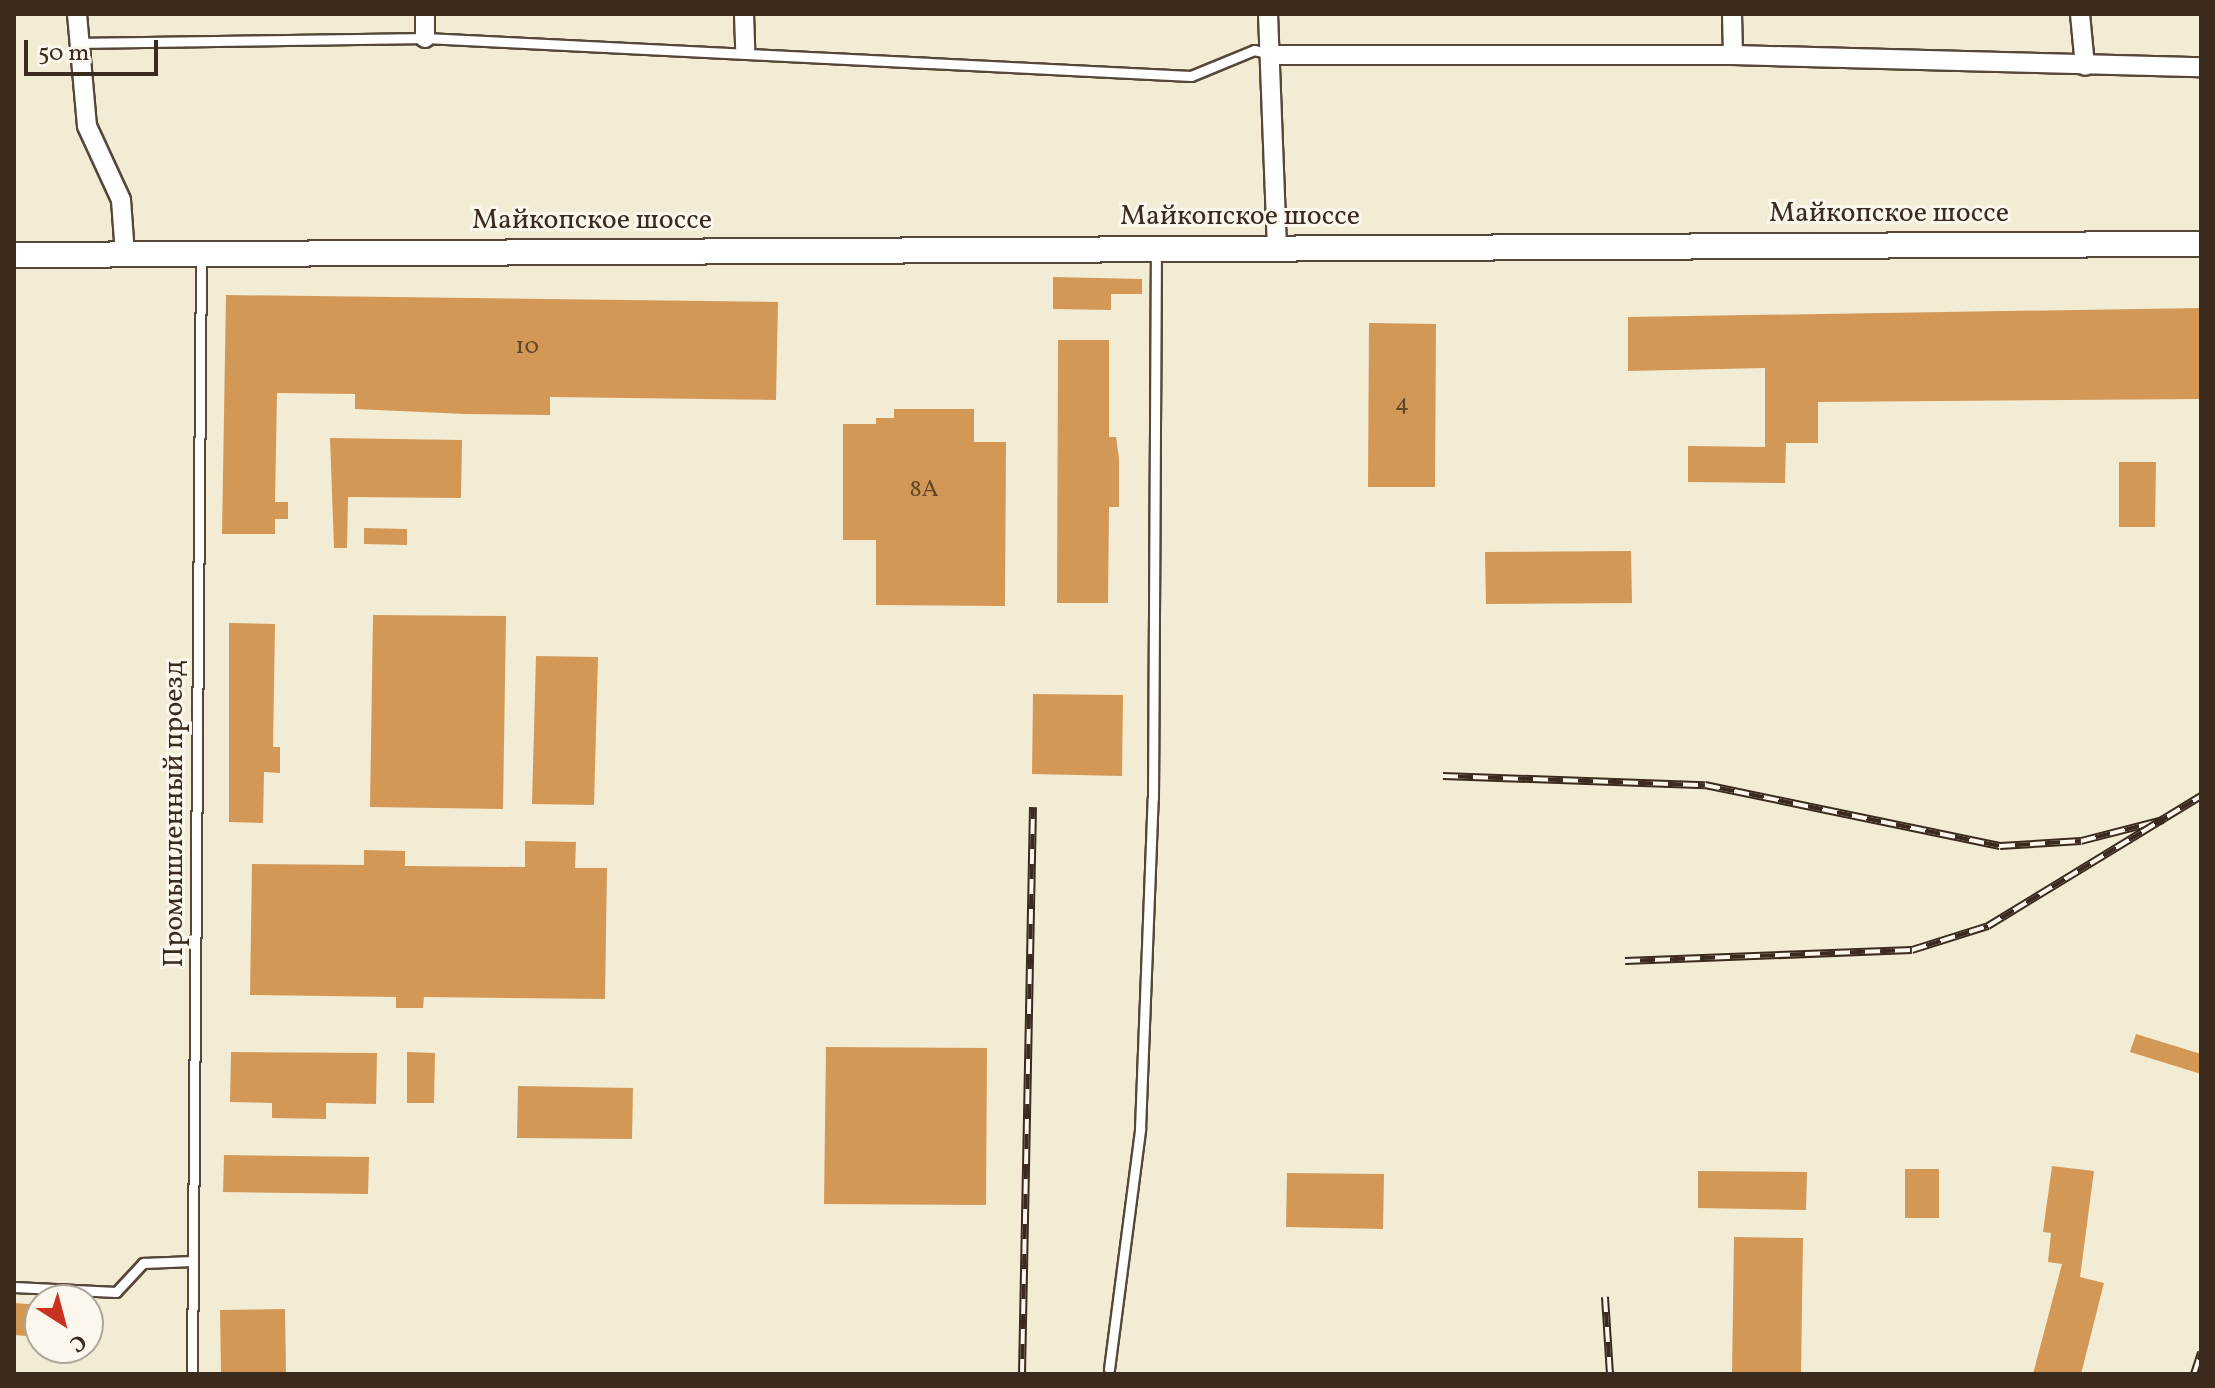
<!DOCTYPE html>
<meta charset="utf-8">
<style>
body{margin:0}
#map{position:relative;width:2215px;height:1388px;overflow:hidden;background:#f2ecd5;font-family:Vollkorn,serif}
div>[style]{position:absolute}
.building>*{inset:0;background:#d39856}
.roads{filter:drop-shadow(2px 0 #564739) drop-shadow(-2px 0 #564739) drop-shadow(0 2px #564739) drop-shadow(0 -2px #564739)}
.lane>*{height:9px;margin:-4.5px;padding:0 4.5px;transform-origin:4.5px;border-radius:4.5px;background:#fff}
.street>*{height:18px;margin:-9px;padding:0 9px;transform-origin:9px;border-radius:9px;background:#fff}
.secondary>*{height:24px;margin:-12px;padding:0 12px;transform-origin:12px;border-radius:12px;background:#fff}
.rail>*{height:8px;margin-top:-4px;transform-origin:0;background:repeating-linear-gradient(90deg,#fbf7ec 0 15px,#3b2a1e 0 30px);box-sizing:border-box;border-block:2px solid #3b2a1e}
span{translate:-50% -50%;white-space:nowrap;text-align:center;line-height:1.15;-webkit-text-stroke:6px #fbf7ec;paint-order:stroke}
.number-label{font-size:24px;color:#61462c}
.number-label span{-webkit-text-stroke-width:0}
.street-label{font-size:28px;color:#3b2a1e}
.frame{position:absolute;inset:0;border:16px solid #3b2a1e;pointer-events:none}
.north{position:absolute;left:24px;top:1284px;width:80px;height:80px;box-sizing:border-box;background:#fbf7ec;border:2px solid #aea59a;border-radius:50%;rotate:144deg;font-size:22px;font-weight:700;line-height:32px;text-align:center;color:#3b2a1e}
.north::after{content:'';display:block;margin:auto;width:28px;height:36px;background:#c8321e;clip-path:polygon(50% 0,100% 100%,50% 72%,0 100%)}
.scale{position:absolute;left:24px;top:40px;width:134px;height:36px;box-sizing:border-box;border:4px solid #3b2a1e;border-top:0;padding-left:10px;font-size:24px;line-height:28px;white-space:nowrap;color:#3b2a1e;-webkit-text-stroke:6px #fbf7ec;paint-order:stroke}
</style>
<div id="map">
<div class="building">
<div style="clip-path:polygon(1053px 277px,1142px 279px,1142px 294px,1111px 294px,1111px 310px,1053px 309px)"></div>
<div style="clip-path:polygon(226px 295px,778px 302px,776px 400px,550px 397px,550px 415px,465px 414px,355px 409px,355px 394px,277px 393px,275px 502px,288px 502px,288px 519px,275px 519px,275px 534px,222px 534px)"></div>
<div style="clip-path:polygon(2201px 308px,2201px 399px,1818px 402px,1818px 443px,1786px 443px,1785px 483px,1688px 482px,1688px 446px,1765px 447px,1765px 368px,1628px 371px,1628px 317px)"></div>
<div style="clip-path:polygon(1369px 323px,1436px 324px,1435px 487px,1368px 487px)"></div>
<div style="clip-path:polygon(1058px 340px,1109px 340px,1109px 437px,1116px 437px,1119px 458px,1119px 507px,1109px 507px,1108px 603px,1057px 603px)"></div>
<div style="clip-path:polygon(894px 409px,974px 409px,974px 442px,1006px 442px,1005px 606px,876px 605px,876px 540px,843px 540px,843px 424px,876px 424px,876px 418px,894px 418px)"></div>
<div style="clip-path:polygon(330px 438px,462px 440px,461px 498px,348px 497px,347px 548px,334px 548px)"></div>
<div style="clip-path:polygon(2119px 462px,2156px 462px,2155px 527px,2119px 527px)"></div>
<div style="clip-path:polygon(364px 528px,407px 529px,407px 545px,364px 544px)"></div>
<div style="clip-path:polygon(1631px 551px,1632px 603px,1486px 604px,1485px 552px)"></div>
<div style="clip-path:polygon(373px 615px,506px 616px,503px 809px,370px 807px)"></div>
<div style="clip-path:polygon(229px 623px,275px 624px,273px 747px,280px 747px,280px 773px,264px 772px,263px 823px,229px 822px)"></div>
<div style="clip-path:polygon(536px 656px,598px 657px,594px 805px,532px 804px)"></div>
<div style="clip-path:polygon(1033px 694px,1123px 695px,1122px 776px,1032px 774px)"></div>
<div style="clip-path:polygon(525px 841px,576px 842px,575px 868px,607px 868px,605px 999px,424px 997px,423px 1008px,396px 1008px,396px 997px,250px 995px,252px 864px,364px 865px,364px 850px,405px 851px,405px 866px,525px 867px)"></div>
<div style="clip-path:polygon(2136px 1034px,2201px 1054px,2201px 1074px,2130px 1052px)"></div>
<div style="clip-path:polygon(826px 1047px,987px 1048px,986px 1205px,824px 1204px)"></div>
<div style="clip-path:polygon(231px 1052px,377px 1053px,376px 1104px,326px 1103px,326px 1119px,272px 1118px,272px 1103px,230px 1102px)"></div>
<div style="clip-path:polygon(407px 1052px,435px 1053px,434px 1103px,407px 1103px)"></div>
<div style="clip-path:polygon(518px 1086px,633px 1088px,632px 1139px,517px 1138px)"></div>
<div style="clip-path:polygon(224px 1155px,369px 1157px,368px 1194px,223px 1192px)"></div>
<div style="clip-path:polygon(2052px 1166px,2094px 1171px,2080px 1277px,2104px 1283px,2081px 1374px,2033px 1374px,2062px 1264px,2048px 1262px,2051px 1233px,2043px 1232px)"></div>
<div style="clip-path:polygon(1905px 1169px,1939px 1169px,1939px 1218px,1905px 1218px)"></div>
<div style="clip-path:polygon(1698px 1171px,1807px 1172px,1806px 1210px,1698px 1208px)"></div>
<div style="clip-path:polygon(1287px 1173px,1384px 1174px,1383px 1229px,1286px 1227px)"></div>
<div style="clip-path:polygon(1734px 1237px,1803px 1238px,1801px 1374px,1732px 1374px)"></div>
<div style="clip-path:polygon(14px 1303px,40px 1305px,40px 1337px,14px 1335px)"></div>
<div style="clip-path:polygon(285px 1309px,286px 1374px,221px 1374px,220px 1310px)"></div>
</div>
<div class="roads">
<div class="lane">
<div style="left:78px;top:43px;width:347px;rotate:-0.8deg"></div>
<div style="left:425px;top:38px;width:767px;rotate:2.84deg"></div>
<div style="left:1191px;top:76px;width:68px;rotate:-22.4deg"></div>
<div style="left:1254px;top:50px;width:17px;rotate:13deg"></div>
<div style="left:14px;top:1287px;width:102px;rotate:2.8deg"></div>
<div style="left:116px;top:1292px;width:40px;rotate:-47deg"></div>
<div style="left:143px;top:1263px;width:50px;rotate:-2.3deg"></div>
<div style="left:1109px;top:1369px;width:242px;rotate:-82.6deg"></div>
<div style="left:1140px;top:1129px;width:331px;rotate:-87.8deg"></div>
<div style="left:1153px;top:798px;width:548px;rotate:-89.69deg"></div>
<div style="left:192px;top:1374px;width:1117px;rotate:-89.54deg"></div>
</div>
<div class="street">
<div style="left:77px;top:14px;width:112px;rotate:84.9deg"></div>
<div style="left:87px;top:126px;width:81px;rotate:65.3deg"></div>
<div style="left:121px;top:200px;width:55px;rotate:85.8deg"></div>
<div style="left:425px;top:14px;width:24px;rotate:90deg"></div>
<div style="left:744px;top:14px;width:35px;rotate:88deg"></div>
<div style="left:1268px;top:14px;width:232px;rotate:87.8deg"></div>
<div style="left:1732px;top:14px;width:41px;rotate:88.6deg"></div>
<div style="left:2080px;top:14px;width:52px;rotate:84.5deg"></div>
<div style="left:1275px;top:55px;width:458px"></div>
<div style="left:1733px;top:55px;width:468px;rotate:1.5deg"></div>
</div>
<div class="secondary">
<div style="left:14px;top:255px;width:2187px;rotate:-0.29deg"></div>
</div>
</div>
<div class="rail">
<div style="left:1443px;top:776px;width:262px;rotate:2deg"></div>
<div style="left:1705px;top:785px;width:301px;rotate:11.7deg"></div>
<div style="left:2000px;top:846px;width:81px;rotate:-3.5deg"></div>
<div style="left:2081px;top:841px;width:85px;rotate:-14.4deg"></div>
<div style="left:1625px;top:961px;width:287px;rotate:-2.2deg"></div>
<div style="left:1912px;top:950px;width:80px;rotate:-17.5deg"></div>
<div style="left:1988px;top:926px;width:250px;rotate:-31.4deg"></div>
<div style="left:1605px;top:1297px;width:77px;rotate:86.3deg"></div>
<div style="left:1022px;top:1374px;width:567px;rotate:-88.89deg"></div>
<div style="left:2194px;top:1374px;width:23px;rotate:-72deg"></div>
</div>
<div class="number-label">
<span style="left:527px;top:348px">10</span>
<span style="left:1402px;top:405px">4</span>
<span style="left:924px;top:491px">8А</span>
</div>
<div class="street-label">
<span style="left:1889px;top:214px">Майкопское шоссе</span>
<span style="left:1240px;top:217px">Майкопское шоссе</span>
<span style="left:592px;top:221px">Майкопское шоссе</span>
<span style="left:175px;top:814px;rotate:-90deg">Промышленный проезд</span>
</div>
<div class="frame"></div>
<div class="north">С</div>
<div class="scale">50 m</div>
</div>
